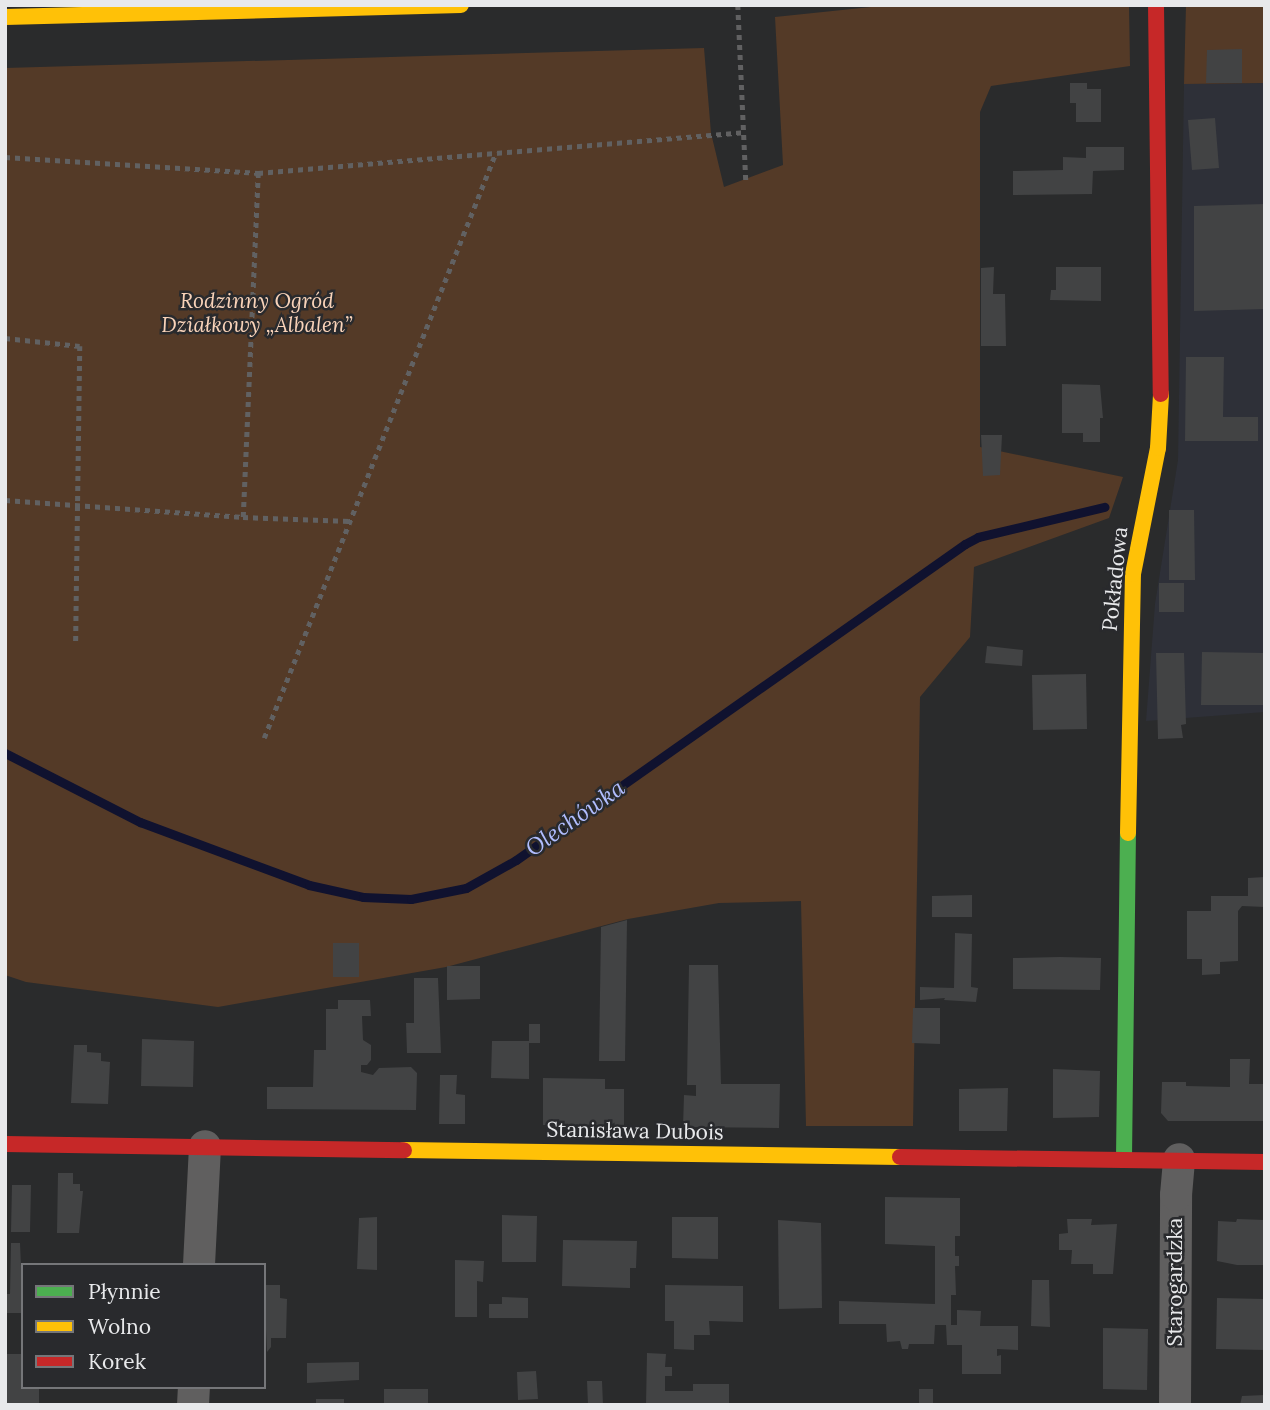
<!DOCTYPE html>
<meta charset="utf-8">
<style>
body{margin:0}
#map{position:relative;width:1270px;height:1410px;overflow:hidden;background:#2a2b2c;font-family:Lora,serif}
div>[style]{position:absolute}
.built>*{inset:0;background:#2e3038}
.green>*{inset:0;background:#543a27}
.stream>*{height:9px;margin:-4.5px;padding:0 4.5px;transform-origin:4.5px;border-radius:4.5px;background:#10122f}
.building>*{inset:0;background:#424344}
.path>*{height:4.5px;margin-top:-2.25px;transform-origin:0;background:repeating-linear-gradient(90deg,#616162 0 5px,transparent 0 10px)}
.street>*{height:32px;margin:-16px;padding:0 16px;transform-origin:16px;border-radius:16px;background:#605f5f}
.fast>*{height:16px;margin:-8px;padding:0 8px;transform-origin:8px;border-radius:8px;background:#4caf50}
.slow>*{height:16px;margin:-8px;padding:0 8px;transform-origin:8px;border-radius:8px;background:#ffc107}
.jam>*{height:16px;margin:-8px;padding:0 8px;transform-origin:8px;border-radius:8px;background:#c62828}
span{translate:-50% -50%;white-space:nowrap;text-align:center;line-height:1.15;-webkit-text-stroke:5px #292a2d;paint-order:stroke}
.park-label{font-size:21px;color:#f9d3b9;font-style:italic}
.street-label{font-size:21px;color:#e8e9eb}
.water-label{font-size:23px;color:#b1bdfe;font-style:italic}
.frame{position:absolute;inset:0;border:7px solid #e8e9eb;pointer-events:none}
.legend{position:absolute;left:21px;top:1263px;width:245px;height:126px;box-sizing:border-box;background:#292a2d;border:2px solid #757679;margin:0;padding:9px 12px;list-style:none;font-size:21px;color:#e8e9eb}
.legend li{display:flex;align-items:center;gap:14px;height:35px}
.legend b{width:35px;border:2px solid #757679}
</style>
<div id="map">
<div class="built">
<div style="clip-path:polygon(1265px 83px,1265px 712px,1146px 721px,1155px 604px,1178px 460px,1184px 84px)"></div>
</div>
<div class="green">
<div style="clip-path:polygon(890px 5px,1129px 5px,1130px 66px,991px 86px,980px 112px,980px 447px,1123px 477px,1109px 518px,974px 567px,970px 637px,920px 697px,913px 1126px,806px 1126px,801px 901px,719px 903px,628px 919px,446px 967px,218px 1007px,26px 982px,5px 975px,5px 68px,704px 48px,711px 133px,724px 187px,783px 165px,775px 17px)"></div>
<div style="clip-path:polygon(1186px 5px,1265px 5px,1265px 83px,1184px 84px)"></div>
</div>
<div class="stream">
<div style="left:5px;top:753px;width:152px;rotate:27.1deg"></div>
<div style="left:140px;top:822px;width:180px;rotate:20.4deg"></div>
<div style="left:309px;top:885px;width:55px;rotate:12.5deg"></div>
<div style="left:363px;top:897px;width:48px;rotate:2.4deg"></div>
<div style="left:411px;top:899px;width:56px;rotate:-11.3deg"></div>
<div style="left:466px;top:888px;width:57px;rotate:-29.2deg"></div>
<div style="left:516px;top:860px;width:549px;rotate:-35.14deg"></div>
<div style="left:965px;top:544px;width:15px;rotate:-28deg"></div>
<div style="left:978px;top:537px;width:130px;rotate:-13.4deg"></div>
</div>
<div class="building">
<div style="clip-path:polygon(1242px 49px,1242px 83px,1206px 83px,1207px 50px)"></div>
<div style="clip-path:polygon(1070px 83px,1087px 83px,1087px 89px,1101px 89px,1101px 122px,1076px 122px,1076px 103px,1070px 103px)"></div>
<div style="clip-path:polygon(1215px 118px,1219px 168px,1192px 170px,1188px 120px)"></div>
<div style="clip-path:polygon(1086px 147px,1124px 147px,1124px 170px,1093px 171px,1092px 194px,1013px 195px,1013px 171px,1063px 170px,1063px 157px,1086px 158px)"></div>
<div style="clip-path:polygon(1265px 204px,1265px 309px,1194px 311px,1194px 206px)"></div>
<div style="clip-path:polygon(994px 267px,993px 294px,1005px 294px,1006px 346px,981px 346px,981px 268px)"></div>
<div style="clip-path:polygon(1056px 267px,1101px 267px,1101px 301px,1050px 300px,1051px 290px,1056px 290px)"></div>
<div style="clip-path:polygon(1186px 357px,1224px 357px,1223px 417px,1258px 417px,1258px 441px,1185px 441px)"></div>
<div style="clip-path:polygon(1062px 384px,1100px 385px,1103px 418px,1100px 418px,1100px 442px,1083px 442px,1083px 433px,1062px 433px)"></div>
<div style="clip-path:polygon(981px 435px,1002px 435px,1000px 475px,983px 476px)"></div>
<div style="clip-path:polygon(1169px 510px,1194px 510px,1195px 580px,1169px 580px)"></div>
<div style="clip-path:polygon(1159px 583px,1184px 583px,1184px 612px,1159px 612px)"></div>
<div style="clip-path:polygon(987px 646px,1023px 650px,1022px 666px,985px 663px)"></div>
<div style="clip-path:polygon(1202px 652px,1265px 653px,1265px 705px,1201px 705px)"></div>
<div style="clip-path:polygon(1156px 653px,1184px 653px,1186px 724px,1181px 725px,1183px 738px,1158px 739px)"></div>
<div style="clip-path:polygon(1086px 674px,1087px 729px,1033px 730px,1032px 675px)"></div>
<div style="clip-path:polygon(1265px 877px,1265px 907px,1242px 906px,1238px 911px,1238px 961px,1220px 962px,1220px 974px,1202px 975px,1202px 959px,1187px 959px,1187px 911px,1211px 911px,1211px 896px,1248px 896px,1248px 878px)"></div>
<div style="clip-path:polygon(972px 895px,972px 917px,932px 917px,932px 896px)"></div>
<div style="clip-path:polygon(627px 920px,625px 1061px,599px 1061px,601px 927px)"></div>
<div style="clip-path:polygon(955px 933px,972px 934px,971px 987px,978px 988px,976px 1002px,944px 1000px,945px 998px,920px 1000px,920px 987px,954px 988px)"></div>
<div style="clip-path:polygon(333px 943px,359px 943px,359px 977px,333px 977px)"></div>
<div style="clip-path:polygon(1060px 957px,1101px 958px,1100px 990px,1013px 989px,1013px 958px)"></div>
<div style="clip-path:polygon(689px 965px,718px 965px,721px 1084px,780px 1084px,779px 1128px,683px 1127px,684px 1095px,696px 1096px,696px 1085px,687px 1085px)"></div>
<div style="clip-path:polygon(447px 966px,480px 966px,480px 999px,447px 1000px)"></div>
<div style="clip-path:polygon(414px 978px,438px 978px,441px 1053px,407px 1053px,406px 1023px,414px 1023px)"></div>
<div style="clip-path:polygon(338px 1000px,370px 1000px,371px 1016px,362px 1016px,363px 1040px,371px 1045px,371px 1060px,367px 1065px,361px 1065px,361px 1072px,373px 1075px,379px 1068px,411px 1067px,417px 1073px,416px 1110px,267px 1109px,267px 1087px,313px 1087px,314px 1050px,326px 1050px,326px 1009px,338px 1009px)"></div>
<div style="clip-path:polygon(913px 1008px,940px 1008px,940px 1044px,912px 1043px)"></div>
<div style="clip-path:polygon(529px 1024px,540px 1024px,540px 1043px,529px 1043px)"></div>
<div style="clip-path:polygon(142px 1039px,194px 1041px,193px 1087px,141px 1086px)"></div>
<div style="clip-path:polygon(492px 1041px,529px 1041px,529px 1079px,491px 1078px)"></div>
<div style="clip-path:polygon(74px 1045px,87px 1045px,87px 1052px,101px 1053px,101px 1061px,110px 1062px,108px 1104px,71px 1103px)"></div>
<div style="clip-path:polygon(1230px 1059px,1250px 1059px,1249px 1084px,1265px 1084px,1265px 1121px,1168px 1121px,1161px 1113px,1162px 1082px,1186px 1082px,1186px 1086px,1230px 1087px)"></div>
<div style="clip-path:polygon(1053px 1069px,1100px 1071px,1099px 1117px,1053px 1118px)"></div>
<div style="clip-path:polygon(440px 1075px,457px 1075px,456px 1094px,465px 1095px,465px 1124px,439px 1124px)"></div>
<div style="clip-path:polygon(543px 1078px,605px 1079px,605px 1089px,624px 1089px,624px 1126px,543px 1125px)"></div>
<div style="clip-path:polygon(1008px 1088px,1007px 1131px,959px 1131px,959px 1089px)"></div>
<div style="clip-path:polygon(58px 1173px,73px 1173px,73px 1184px,80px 1184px,80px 1191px,83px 1191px,79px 1233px,57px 1233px)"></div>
<div style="clip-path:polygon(12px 1185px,31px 1185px,30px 1232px,11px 1232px)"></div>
<div style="clip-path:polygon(885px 1197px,960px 1198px,960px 1236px,955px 1236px,955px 1256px,959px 1256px,959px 1266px,955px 1266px,956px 1295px,951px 1295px,951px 1325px,957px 1325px,957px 1310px,981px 1311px,980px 1326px,1018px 1326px,1018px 1350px,997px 1349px,997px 1356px,1001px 1355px,1001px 1374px,962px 1374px,962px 1345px,947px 1345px,946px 1325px,935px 1325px,934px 1344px,909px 1344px,908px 1349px,902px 1349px,900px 1341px,887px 1342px,886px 1324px,839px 1324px,839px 1301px,935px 1304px,935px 1246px,885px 1244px)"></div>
<div style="clip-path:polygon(502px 1215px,537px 1216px,536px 1262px,502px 1262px)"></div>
<div style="clip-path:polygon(377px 1217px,377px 1270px,357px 1269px,359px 1218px)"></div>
<div style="clip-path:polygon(672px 1217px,718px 1217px,718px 1259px,672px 1258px)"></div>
<div style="clip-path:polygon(1067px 1219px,1092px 1219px,1091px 1225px,1117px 1224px,1113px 1274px,1093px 1274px,1093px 1264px,1071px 1264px,1072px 1250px,1059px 1250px,1059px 1234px,1068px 1233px)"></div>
<div style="clip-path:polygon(1237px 1219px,1265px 1220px,1265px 1265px,1237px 1265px,1217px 1261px,1218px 1221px,1236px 1222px)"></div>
<div style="clip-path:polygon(778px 1220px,821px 1223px,822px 1308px,779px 1309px)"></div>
<div style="clip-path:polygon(563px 1240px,637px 1241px,636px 1268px,630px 1268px,630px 1288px,562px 1286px)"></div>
<div style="clip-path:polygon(11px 1243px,20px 1243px,23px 1313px,5px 1313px,5px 1294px,10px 1294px)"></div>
<div style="clip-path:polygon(455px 1260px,484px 1261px,483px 1282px,477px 1281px,477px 1317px,455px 1317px)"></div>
<div style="clip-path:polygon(1032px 1280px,1049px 1280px,1050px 1327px,1031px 1326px)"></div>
<div style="clip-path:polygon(264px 1285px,280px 1285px,280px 1298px,287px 1299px,286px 1338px,271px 1338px,271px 1347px,267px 1352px)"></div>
<div style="clip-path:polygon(665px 1285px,743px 1286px,743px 1322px,709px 1321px,710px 1335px,694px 1335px,694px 1350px,674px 1349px,674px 1321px,665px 1321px)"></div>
<div style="clip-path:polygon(502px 1297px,528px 1298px,528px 1318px,489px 1318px,489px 1304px,502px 1304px)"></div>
<div style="clip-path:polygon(1217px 1298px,1265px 1299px,1265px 1350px,1216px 1349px)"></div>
<div style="clip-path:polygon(1103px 1328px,1148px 1329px,1147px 1390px,1103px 1389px)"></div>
<div style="clip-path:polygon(647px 1353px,666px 1354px,665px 1367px,672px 1367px,672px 1376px,665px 1376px,665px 1391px,693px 1391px,693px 1384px,729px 1384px,729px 1405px,646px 1405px)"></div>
<div style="clip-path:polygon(5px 1354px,23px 1354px,23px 1387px,39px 1387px,39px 1405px,5px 1405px)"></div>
<div style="clip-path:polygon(359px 1362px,359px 1380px,307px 1383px,307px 1363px)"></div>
<div style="clip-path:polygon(536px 1371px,538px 1399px,518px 1400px,517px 1372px)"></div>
<div style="clip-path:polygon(587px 1381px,602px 1381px,603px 1405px,588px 1405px)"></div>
<div style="clip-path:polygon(384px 1389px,428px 1389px,428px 1405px,384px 1405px)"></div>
<div style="clip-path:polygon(919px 1389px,933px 1389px,933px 1405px,919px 1405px)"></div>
<div style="clip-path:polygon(1265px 1395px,1265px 1405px,1240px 1405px,1242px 1396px)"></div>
<div style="clip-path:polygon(316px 1399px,344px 1399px,344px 1405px,316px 1405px)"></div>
</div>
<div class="path">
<div style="left:738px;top:5px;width:175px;rotate:87.4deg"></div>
<div style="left:5px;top:157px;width:254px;rotate:3.6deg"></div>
<div style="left:258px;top:173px;width:487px;rotate:-4.8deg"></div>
<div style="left:5px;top:338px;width:75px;rotate:6.1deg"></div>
<div style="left:80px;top:346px;width:296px;rotate:90.8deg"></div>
<div style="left:5px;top:500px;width:239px;rotate:4.1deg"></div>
<div style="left:243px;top:517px;width:107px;rotate:2.1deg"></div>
<div style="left:243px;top:517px;width:344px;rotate:-87.5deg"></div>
<div style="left:264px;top:738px;width:630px;rotate:-68.4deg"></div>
</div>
<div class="street">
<div style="left:199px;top:1265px;width:119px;rotate:-87.1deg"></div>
<div style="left:193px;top:1405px;width:18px;rotate:-87deg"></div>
<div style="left:1175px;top:1405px;width:210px;rotate:-89.7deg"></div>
<div style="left:1176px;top:1195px;width:36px;rotate:-85deg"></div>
</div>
<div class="fast">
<div style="left:1124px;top:1158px;width:325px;rotate:-89.3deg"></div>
</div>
<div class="slow">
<div style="left:5px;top:17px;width:456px;rotate:-1.5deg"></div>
<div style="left:1128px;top:833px;width:259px;rotate:-88.9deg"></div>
<div style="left:1133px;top:574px;width:128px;rotate:-78.8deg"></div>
<div style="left:1158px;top:448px;width:54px;rotate:-86.8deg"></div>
<div style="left:404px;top:1150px;width:496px;rotate:0.8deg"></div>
</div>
<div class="jam">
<div style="left:1156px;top:5px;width:389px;rotate:89.3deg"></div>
<div style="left:5px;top:1144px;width:399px;rotate:0.9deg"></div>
<div style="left:900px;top:1157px;width:365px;rotate:0.8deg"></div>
</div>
<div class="park-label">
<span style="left:257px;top:313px">Rodzinny Ogród<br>Działkowy „Albalen”</span>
</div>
<div class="street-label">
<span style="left:1115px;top:579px;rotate:-84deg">Pokładowa</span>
<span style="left:635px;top:1131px;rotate:1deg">Stanisława Dubois</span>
<span style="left:1175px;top:1282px;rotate:-90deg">Starogardzka</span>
</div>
<div class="water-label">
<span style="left:575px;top:818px;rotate:-35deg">Olechówka</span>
</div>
<div class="frame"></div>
<ul class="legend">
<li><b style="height:9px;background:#4caf50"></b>Płynnie</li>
<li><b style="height:9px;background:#ffc107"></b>Wolno</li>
<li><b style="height:9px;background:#c62828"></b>Korek</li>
</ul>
</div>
